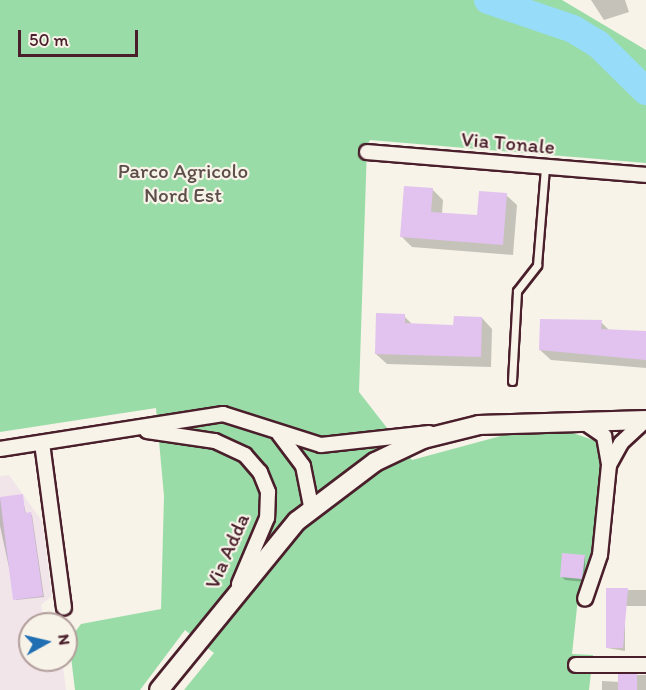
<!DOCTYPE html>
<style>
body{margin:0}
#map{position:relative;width:646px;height:690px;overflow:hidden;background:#f7f3e8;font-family:Itim,sans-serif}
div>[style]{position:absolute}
.built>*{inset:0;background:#f1e5ea}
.green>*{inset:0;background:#99dca7}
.shadow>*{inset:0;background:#0003}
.river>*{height:28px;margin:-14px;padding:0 14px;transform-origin:14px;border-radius:14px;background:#97dcf9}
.building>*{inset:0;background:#e2c3f0}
.roads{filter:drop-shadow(2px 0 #4a1f2b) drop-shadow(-2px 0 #4a1f2b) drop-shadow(0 2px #4a1f2b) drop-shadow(0 -2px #4a1f2b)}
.service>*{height:7px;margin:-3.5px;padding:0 3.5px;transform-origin:3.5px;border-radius:3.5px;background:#f7f3e8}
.minor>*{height:14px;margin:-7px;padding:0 7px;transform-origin:7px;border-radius:7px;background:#f7f3e8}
.tertiary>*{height:18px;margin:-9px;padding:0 9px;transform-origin:9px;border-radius:9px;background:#f7f3e8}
span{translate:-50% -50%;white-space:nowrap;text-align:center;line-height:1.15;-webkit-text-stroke:4.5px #f7f3e8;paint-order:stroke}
.street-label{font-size:21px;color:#4a1f2b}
.park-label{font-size:21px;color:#5e4e4a}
.north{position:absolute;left:18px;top:612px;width:60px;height:60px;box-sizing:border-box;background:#f7f3e8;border:2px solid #b29e9c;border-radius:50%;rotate:82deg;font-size:16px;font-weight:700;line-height:24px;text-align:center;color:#4a1f2b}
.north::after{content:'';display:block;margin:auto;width:21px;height:27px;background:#1f6fb2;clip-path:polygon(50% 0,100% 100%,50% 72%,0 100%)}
.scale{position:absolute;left:18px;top:30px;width:120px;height:27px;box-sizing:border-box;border:3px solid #4a1f2b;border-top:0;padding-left:8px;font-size:18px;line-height:21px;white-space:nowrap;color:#4a1f2b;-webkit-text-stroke:4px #f7f3e8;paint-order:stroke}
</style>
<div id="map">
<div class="built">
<div style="clip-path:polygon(9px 475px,42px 521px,52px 596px,41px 605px,44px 618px,55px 624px,30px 624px,30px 660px,62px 660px,66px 690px,0 690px,0 476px)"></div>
</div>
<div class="green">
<div style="clip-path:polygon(0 0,562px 0,646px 50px,646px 163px,370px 140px,367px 146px,359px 392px,412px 460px,523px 430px,561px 429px,605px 444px,597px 548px,585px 588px,579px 589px,572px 654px,593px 655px,589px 690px,184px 690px,214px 653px,185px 630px,140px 690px,75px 690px,69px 640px,81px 624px,161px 609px,164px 496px,156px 408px,0 432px)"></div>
</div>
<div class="shadow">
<div style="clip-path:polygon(591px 0,625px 0,629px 12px,604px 20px)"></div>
<div style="clip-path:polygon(432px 189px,443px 200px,442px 214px,478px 217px,506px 195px,517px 205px,513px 255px,412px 247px,402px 237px)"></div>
<div style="clip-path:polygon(404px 316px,413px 325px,455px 326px,482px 318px,492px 329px,491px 367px,387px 364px,376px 354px)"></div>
<div style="clip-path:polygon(601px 322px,610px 331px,646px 332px,646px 368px,551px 360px,540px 350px)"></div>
<div style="clip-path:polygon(22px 496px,26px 514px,32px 515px,44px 597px,16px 600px,0 526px,0 498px)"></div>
<div style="clip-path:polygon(585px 556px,585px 582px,565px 580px,562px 577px)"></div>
<div style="clip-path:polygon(607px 590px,646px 590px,646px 606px,625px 606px,625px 651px,607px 648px)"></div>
<div style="clip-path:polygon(620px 675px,646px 675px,646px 690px,602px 690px,602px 681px,620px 682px)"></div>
</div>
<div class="river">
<div style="left:488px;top:0;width:90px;rotate:18.8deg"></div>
<div style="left:573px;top:29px;width:29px;rotate:31deg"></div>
<div style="left:598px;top:44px;width:67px;rotate:44.4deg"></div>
</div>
<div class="building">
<div style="clip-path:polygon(404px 186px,433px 188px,431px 212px,477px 215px,479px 191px,507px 193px,503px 245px,400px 237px)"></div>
<div style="clip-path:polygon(376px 313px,405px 314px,405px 323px,453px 325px,454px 316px,482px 317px,481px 357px,375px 354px)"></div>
<div style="clip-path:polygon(540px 319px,602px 320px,601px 329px,646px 331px,646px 360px,539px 350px)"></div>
<div style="clip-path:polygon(23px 494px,25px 513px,31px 512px,43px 596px,13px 600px,0 497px)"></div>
<div style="clip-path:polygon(562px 553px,585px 555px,582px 579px,560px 577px)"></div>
<div style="clip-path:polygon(606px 588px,628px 588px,623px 648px,606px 648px)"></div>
<div style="clip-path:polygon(618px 674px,637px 674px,637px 690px,618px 690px)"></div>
</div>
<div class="roads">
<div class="service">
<div style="left:512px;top:381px;width:90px;rotate:-86.8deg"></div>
<div style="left:517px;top:291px;width:33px;rotate:-52deg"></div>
<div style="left:537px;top:265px;width:98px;rotate:-85.3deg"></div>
</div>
<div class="minor">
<div style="left:367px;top:152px;width:280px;rotate:4.7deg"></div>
<div style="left:582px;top:421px;width:27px;rotate:34deg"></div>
<div style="left:604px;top:436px;width:29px;rotate:80deg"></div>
<div style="left:609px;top:465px;width:90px;rotate:95.7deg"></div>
<div style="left:600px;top:555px;width:46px;rotate:108.8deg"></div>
<div style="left:147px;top:431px;width:69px;rotate:8.4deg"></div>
<div style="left:215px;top:441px;width:33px;rotate:25deg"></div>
<div style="left:245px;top:455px;width:23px;rotate:49deg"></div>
<div style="left:260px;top:472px;width:22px;rotate:68deg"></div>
<div style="left:268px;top:492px;width:26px;rotate:92deg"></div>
<div style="left:267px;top:518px;width:72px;rotate:113deg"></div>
<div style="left:279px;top:434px;width:40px;rotate:53deg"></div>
<div style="left:303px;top:466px;width:41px;rotate:78.7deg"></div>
<div style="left:42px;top:443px;width:166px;rotate:82.4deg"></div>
<div style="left:0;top:449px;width:226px;rotate:-8.9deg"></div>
<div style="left:223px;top:414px;width:103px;rotate:17.6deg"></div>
<div style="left:321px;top:445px;width:109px;rotate:-6.3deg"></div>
<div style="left:609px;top:465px;width:25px;rotate:-61deg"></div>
<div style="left:621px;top:443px;width:34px;rotate:-43deg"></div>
<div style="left:576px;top:665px;width:70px"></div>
</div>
<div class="tertiary">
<div style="left:159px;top:690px;width:218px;rotate:-50.8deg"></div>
<div style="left:297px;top:521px;width:98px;rotate:-37.1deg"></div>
<div style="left:375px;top:462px;width:53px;rotate:-25.6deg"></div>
<div style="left:423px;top:439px;width:58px;rotate:-14deg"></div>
<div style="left:479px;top:425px;width:167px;rotate:-1.7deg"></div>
</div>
</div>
<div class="street-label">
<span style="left:508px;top:143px;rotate:5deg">Via Tonale</span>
<span style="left:227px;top:551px;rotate:-66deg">Via Adda</span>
</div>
<div class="park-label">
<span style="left:183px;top:183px">Parco Agricolo<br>Nord Est</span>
</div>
<div class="north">N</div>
<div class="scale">50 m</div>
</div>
